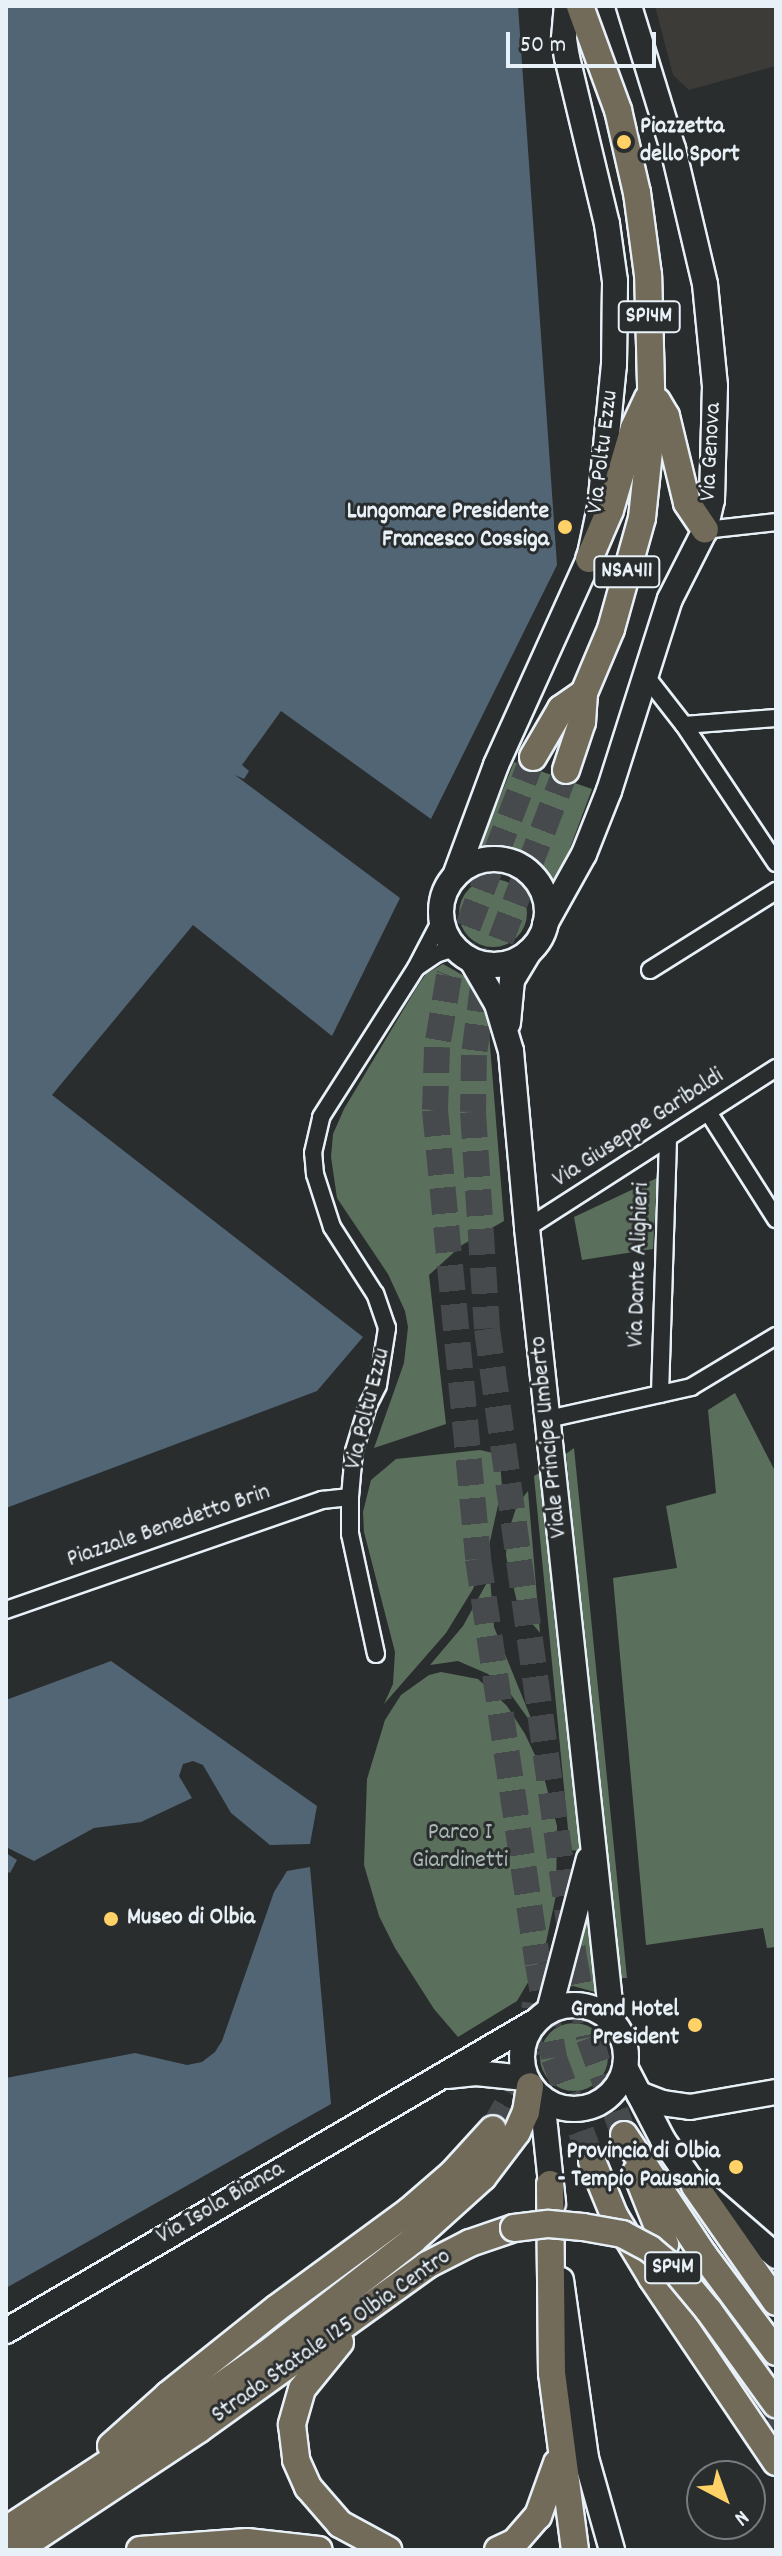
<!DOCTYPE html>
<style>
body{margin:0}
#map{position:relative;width:782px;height:2556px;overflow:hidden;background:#2a2d2e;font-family:Dekko,sans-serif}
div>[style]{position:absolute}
.built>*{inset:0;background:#3c3b37}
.green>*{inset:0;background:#5b705c}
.round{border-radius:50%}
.water>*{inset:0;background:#526575}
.primary-tunnel>*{height:26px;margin-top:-13px;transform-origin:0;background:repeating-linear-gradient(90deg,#464a4c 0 26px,transparent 0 39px)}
.roads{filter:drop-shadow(2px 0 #e8f1f8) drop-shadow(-2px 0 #e8f1f8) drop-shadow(0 2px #e8f1f8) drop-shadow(0 -2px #e8f1f8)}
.street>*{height:16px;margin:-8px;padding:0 8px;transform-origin:8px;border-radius:8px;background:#2a2d2e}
.secondary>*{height:24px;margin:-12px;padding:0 12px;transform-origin:12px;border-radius:12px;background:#2a2d2e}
.secondary>.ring{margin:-12px;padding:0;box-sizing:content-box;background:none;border:24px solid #2a2d2e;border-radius:50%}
.primary>*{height:26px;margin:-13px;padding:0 13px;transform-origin:13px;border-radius:13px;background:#736b5a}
.bridges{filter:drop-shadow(2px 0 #e8f1f8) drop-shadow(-2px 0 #e8f1f8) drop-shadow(0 2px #e8f1f8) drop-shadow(0 -2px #e8f1f8)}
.primary-bridge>*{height:26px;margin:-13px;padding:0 13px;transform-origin:13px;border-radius:13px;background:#736b5a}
.dots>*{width:22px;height:22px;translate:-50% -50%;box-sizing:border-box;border:4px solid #2a2d2e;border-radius:50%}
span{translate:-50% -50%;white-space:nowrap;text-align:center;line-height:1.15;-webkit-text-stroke:6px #2a2d2e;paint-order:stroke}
.shield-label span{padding:2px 6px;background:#2a2d2e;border:2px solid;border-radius:6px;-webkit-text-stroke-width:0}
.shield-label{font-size:22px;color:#e8f1f8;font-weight:700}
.poi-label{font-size:24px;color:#e8f1f8;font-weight:700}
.left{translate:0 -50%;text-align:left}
.right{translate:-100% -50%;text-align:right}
.street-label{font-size:24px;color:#e8f1f8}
.park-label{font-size:24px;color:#a9b7b2}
.frame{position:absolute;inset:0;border:8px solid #e8f1f8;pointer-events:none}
.north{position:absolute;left:686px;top:2460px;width:80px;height:80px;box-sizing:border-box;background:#2a2d2e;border:2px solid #767b7f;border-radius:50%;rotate:139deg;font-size:22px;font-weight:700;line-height:32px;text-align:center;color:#e8f1f8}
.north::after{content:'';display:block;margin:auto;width:28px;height:36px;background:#ffd166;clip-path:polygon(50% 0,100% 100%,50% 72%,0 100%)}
.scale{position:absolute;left:506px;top:32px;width:150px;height:36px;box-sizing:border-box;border:4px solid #e8f1f8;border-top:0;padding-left:10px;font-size:24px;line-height:28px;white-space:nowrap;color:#e8f1f8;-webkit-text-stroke:6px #2a2d2e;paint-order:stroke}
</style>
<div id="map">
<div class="built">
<div style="clip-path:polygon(655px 6px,776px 6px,776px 66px,689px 90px,673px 75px)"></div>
</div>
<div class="green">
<div style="clip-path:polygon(514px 762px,592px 789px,557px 883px,533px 860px,505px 848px,480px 847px)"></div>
<div class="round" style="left:459px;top:879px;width:68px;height:68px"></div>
<div style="clip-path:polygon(443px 964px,475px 982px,501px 1029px,489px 1033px,504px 1221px,462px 1245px,429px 1275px,446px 1424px,374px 1448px,404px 1363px,408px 1327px,405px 1311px,388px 1274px,337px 1198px,331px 1157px,333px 1134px,344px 1109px,417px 987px,426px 974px)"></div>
<div style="clip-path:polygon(657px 1178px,653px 1249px,582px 1260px,574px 1217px)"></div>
<div style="clip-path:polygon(735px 1393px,776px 1473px,776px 1947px,767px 1948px,763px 1928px,646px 1945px,613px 1578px,677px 1568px,666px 1506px,716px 1493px,708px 1410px)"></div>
<div style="clip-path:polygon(574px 1448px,627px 1978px,616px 1978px,566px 1454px)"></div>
<div style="clip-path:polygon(480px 1450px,493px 1453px,500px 1461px,502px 1487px,487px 1555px,473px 1589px,446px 1633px,384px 1704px,393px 1684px,395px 1652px,364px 1532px,363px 1512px,371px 1480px,396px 1459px)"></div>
<div style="clip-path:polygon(546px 1469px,582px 1831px,580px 1851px,570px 1850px,534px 1476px)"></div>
<div style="clip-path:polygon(528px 1491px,540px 1633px,518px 1606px,506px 1556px,507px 1536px,517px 1505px)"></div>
<div style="clip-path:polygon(490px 1577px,494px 1627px,535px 1728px,509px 1692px,488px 1674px,458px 1661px,430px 1665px,463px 1626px)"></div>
<div style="clip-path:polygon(441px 1672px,478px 1679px,507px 1706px,525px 1734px,542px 1770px,557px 1826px,556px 1895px,543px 1957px,517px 2001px,458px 2037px,434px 2009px,395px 1948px,379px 1916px,364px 1865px,367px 1779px,385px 1720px,401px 1695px,429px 1675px)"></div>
<div style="clip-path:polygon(592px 1885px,602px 1994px,573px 1986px,561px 1989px)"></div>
<div class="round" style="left:540px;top:2023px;width:68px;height:68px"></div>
</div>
<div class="water">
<div style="clip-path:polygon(6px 6px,518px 6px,557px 565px,431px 819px,281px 711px,242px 765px,249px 771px,244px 779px,235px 775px,400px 898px,332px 1036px,193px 925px,52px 1095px,363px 1337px,317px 1391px,6px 1508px)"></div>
<div style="clip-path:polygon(111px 1661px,317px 1806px,310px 1844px,270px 1845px,231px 1813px,203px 1765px,193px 1761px,183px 1764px,179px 1776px,192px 1798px,141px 1822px,94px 1828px,34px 1861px,8px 1848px,6px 1853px,17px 1860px,10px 1873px,6px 1871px,6px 1700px)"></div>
<div style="clip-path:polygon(310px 1867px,331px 2104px,6px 2288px,6px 2078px,135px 2053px,187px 2065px,202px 2062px,215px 2052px,222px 2041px,274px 1892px,287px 1871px)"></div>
</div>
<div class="primary-tunnel">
<div style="left:533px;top:757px;width:235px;rotate:111deg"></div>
<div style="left:449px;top:976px;width:72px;rotate:99.6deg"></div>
<div style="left:437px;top:1047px;width:63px;rotate:91.8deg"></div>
<div style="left:435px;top:1110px;width:451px;rotate:84.5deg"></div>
<div style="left:478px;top:1559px;width:409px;rotate:81.6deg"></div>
<div style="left:538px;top:1964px;width:95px;rotate:80.3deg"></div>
<div style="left:554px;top:2058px;width:110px;rotate:69.7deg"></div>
<div style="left:566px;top:770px;width:231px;rotate:111deg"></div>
<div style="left:483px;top:986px;width:70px;rotate:97.4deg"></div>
<div style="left:474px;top:1055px;width:57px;rotate:91deg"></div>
<div style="left:473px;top:1112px;width:217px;rotate:86.3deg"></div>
<div style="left:487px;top:1329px;width:635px;rotate:82.13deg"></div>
<div style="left:574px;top:1958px;width:81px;rotate:79.4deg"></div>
<div style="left:589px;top:2038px;width:103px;rotate:70.2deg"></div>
<div style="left:493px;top:2129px;width:46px;rotate:-60.1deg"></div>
<div style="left:516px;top:2089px;width:43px;rotate:-73.7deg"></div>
<div style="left:528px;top:2048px;width:45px;rotate:-81deg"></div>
<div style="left:748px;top:2386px;width:49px;rotate:55deg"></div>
</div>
<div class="roads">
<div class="street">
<div style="left:705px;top:530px;width:71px;rotate:-6.4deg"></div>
<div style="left:648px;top:679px;width:58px;rotate:52deg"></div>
<div style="left:684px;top:725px;width:166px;rotate:56.3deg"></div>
<div style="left:684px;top:725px;width:92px;rotate:-4.4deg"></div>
<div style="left:417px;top:967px;width:23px;rotate:-34deg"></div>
<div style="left:436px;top:954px;width:19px;rotate:-18deg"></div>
<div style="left:650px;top:970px;width:149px;rotate:-32.1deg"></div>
<div style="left:708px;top:1112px;width:127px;rotate:57.6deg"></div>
<div style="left:527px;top:1228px;width:296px;rotate:-32.7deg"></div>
<div style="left:660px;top:1394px;width:256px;rotate:-88.2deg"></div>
<div style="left:548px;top:1419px;width:147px;rotate:-12.6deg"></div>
<div style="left:691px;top:1387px;width:99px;rotate:-31deg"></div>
<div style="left:6px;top:1610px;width:335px;rotate:-19.2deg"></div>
<div style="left:322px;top:1500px;width:28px;rotate:-6deg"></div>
<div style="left:376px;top:1654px;width:123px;rotate:-102.2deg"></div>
<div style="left:350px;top:1534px;width:37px;rotate:-90deg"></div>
<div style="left:350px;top:1497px;width:46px;rotate:-85deg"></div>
<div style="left:354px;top:1451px;width:48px;rotate:-73.1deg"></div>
<div style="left:368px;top:1405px;width:22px;rotate:-63deg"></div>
<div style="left:378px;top:1385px;width:58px;rotate:-81deg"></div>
<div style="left:387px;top:1328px;width:36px;rotate:-109deg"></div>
<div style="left:375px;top:1294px;width:80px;rotate:-122.7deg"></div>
<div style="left:332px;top:1227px;width:56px;rotate:-107.8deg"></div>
<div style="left:315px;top:1174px;width:21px;rotate:-95deg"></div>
<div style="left:313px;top:1153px;width:37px;rotate:-77deg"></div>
<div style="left:321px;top:1117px;width:177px;rotate:-57.5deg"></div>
<div style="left:416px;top:968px;width:54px;rotate:-62.5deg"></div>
</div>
<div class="secondary">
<div class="ring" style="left:441px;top:859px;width:82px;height:82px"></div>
<div style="left:455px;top:876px;width:118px;rotate:-69.7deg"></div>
<div style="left:496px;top:765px;width:226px;rotate:-65.7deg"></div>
<div style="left:589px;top:559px;width:53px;rotate:-78.1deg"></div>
<div style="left:600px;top:507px;width:143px;rotate:-84.4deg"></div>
<div style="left:614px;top:365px;width:84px;rotate:-89.3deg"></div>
<div style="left:615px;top:281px;width:58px;rotate:-98deg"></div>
<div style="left:607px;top:224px;width:171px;rotate:-103.5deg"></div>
<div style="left:567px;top:58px;width:20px;rotate:-99deg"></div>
<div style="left:564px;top:38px;width:32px;rotate:-85deg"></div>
<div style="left:545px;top:924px;width:80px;rotate:-60.9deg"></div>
<div style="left:584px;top:854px;width:68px;rotate:-68.4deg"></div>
<div style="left:609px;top:791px;width:201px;rotate:-72.4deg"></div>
<div style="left:670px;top:599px;width:77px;rotate:-63.1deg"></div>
<div style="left:705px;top:530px;width:31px;rotate:-77deg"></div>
<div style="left:712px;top:500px;width:114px;rotate:-88.5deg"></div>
<div style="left:715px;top:386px;width:102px;rotate:-95.6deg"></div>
<div style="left:705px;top:284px;width:139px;rotate:-103.3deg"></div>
<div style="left:673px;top:149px;width:150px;rotate:-107.1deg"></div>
<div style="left:472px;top:961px;width:50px;rotate:59.8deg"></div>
<div style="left:497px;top:1004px;width:49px;rotate:73.4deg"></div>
<div style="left:511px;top:1051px;width:178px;rotate:84.8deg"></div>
<div style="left:527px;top:1228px;width:798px;rotate:83.88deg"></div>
<div style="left:508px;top:1023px;width:43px;rotate:-84.7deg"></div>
<div style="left:512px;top:980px;width:33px;rotate:-59deg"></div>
<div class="ring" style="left:522px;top:2005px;width:80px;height:80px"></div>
<div style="left:549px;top:2011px;width:157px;rotate:-75.3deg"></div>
<div style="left:625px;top:2067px;width:82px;rotate:62.5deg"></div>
<div style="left:663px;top:2140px;width:56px;rotate:55.2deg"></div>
<div style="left:695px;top:2186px;width:107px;rotate:40.8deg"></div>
<div style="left:447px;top:2076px;width:29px;rotate:-6deg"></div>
<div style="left:476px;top:2073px;width:49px;rotate:5.8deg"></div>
<div style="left:639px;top:2094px;width:25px;rotate:21deg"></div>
<div style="left:662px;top:2103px;width:28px;rotate:8deg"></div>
<div style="left:690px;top:2107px;width:87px;rotate:-9.9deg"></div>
<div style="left:542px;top:2098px;width:106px;rotate:84deg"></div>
<div style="left:561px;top:2280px;width:180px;rotate:82deg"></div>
<div style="left:586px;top:2458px;width:96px;rotate:74.2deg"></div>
<div style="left:6px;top:2331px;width:614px;rotate:-30.32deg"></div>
</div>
<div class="primary">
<div style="left:657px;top:401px;width:17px;rotate:59deg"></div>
<div style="left:666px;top:416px;width:89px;rotate:76.4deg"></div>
<div style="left:687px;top:503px;width:32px;rotate:56deg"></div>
<div style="left:589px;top:559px;width:53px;rotate:-66.8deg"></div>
<div style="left:610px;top:510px;width:85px;rotate:-73.7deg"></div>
<div style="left:634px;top:428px;width:33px;rotate:-65deg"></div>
<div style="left:533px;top:757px;width:56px;rotate:-59.7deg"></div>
<div style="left:561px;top:709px;width:28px;rotate:-35deg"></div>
<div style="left:566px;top:770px;width:51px;rotate:-71.6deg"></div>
<div style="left:582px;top:722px;width:29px;rotate:-86deg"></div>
<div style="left:584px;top:693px;width:69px;rotate:-67.1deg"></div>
<div style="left:611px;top:629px;width:115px;rotate:-74.4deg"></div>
<div style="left:642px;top:518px;width:96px;rotate:-84deg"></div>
<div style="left:652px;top:423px;width:148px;rotate:-91.5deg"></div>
<div style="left:648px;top:275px;width:83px;rotate:-97.6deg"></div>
<div style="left:637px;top:193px;width:85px;rotate:-102.9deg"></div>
<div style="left:618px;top:110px;width:111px;rotate:-110.1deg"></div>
<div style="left:624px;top:2135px;width:143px;rotate:56.4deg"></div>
<div style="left:703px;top:2254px;width:122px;rotate:53.3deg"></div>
<div style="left:592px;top:2161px;width:58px;rotate:67.8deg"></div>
<div style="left:614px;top:2215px;width:74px;rotate:58.9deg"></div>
<div style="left:652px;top:2278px;width:222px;rotate:56deg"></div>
<div style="left:636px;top:2172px;width:78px;rotate:68.1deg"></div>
<div style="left:550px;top:2184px;width:189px;rotate:89.4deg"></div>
<div style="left:552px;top:2373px;width:178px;rotate:82.6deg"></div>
<div style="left:695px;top:2186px;width:141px;rotate:55.1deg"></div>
<div style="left:340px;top:2342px;width:60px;rotate:129deg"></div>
<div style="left:302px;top:2389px;width:37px;rotate:106deg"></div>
<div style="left:292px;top:2425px;width:35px;rotate:83deg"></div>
<div style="left:296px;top:2460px;width:30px;rotate:66deg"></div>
<div style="left:308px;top:2487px;width:49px;rotate:49.1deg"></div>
<div style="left:340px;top:2524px;width:55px;rotate:28.4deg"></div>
<div style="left:111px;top:2446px;width:76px;rotate:-41.8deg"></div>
<div style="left:168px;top:2395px;width:139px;rotate:-38.6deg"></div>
<div style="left:277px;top:2308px;width:164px;rotate:-36.3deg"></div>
<div style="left:409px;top:2211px;width:58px;rotate:-40.8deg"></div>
<div style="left:453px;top:2173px;width:59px;rotate:-47.7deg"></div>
<div style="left:6px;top:2530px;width:173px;rotate:-33.2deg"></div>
<div style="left:151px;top:2435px;width:139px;rotate:-35.1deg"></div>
<div style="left:265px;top:2355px;width:187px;rotate:-37.8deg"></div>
<div style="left:413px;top:2240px;width:94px;rotate:-42deg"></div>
<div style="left:483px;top:2177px;width:56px;rotate:-52.9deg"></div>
<div style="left:517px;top:2132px;width:22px;rotate:-66deg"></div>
<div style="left:526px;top:2112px;width:26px;rotate:-81deg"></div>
<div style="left:17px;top:2550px;width:219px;rotate:-33.6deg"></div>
<div style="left:199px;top:2429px;width:281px;rotate:-35.7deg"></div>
<div style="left:427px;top:2265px;width:48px;rotate:-27.1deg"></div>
<div style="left:470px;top:2243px;width:46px;rotate:-18.8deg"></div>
<div style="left:140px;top:2550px;width:107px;rotate:-4.3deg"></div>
<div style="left:247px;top:2542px;width:72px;rotate:6.3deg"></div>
<div style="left:498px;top:2550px;width:19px;rotate:-25deg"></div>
<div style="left:515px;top:2542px;width:35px;rotate:-49deg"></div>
<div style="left:538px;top:2516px;width:56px;rotate:-70.3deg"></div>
</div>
</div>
<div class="bridges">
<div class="primary-bridge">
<div style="left:514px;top:2228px;width:35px;rotate:-7deg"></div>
<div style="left:549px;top:2224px;width:34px;rotate:5deg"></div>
<div style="left:583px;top:2227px;width:40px;rotate:10deg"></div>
<div style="left:622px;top:2234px;width:32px;rotate:28deg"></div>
<div style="left:650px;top:2249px;width:33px;rotate:40deg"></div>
<div style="left:675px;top:2270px;width:53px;rotate:50.3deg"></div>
<div style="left:709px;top:2311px;width:115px;rotate:54.2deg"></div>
</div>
</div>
<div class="dots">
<div style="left:624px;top:142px;background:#ffd166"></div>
<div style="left:565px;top:527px;background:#ffd166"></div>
<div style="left:111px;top:1919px;background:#ffd166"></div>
<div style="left:695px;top:2025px;background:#ffd166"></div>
<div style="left:736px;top:2167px;background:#ffd166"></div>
</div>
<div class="shield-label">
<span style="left:649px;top:317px">SP14M</span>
<span style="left:627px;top:572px">NSA411</span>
<span style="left:673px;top:2268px">SP4M</span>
</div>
<div class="poi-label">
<span class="left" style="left:640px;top:142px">Piazzetta<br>dello Sport</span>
<span class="right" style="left:549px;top:527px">Lungomare Presidente<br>Francesco Cossiga</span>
<span class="left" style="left:127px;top:1919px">Museo di Olbia</span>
<span class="right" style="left:679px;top:2025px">Grand Hotel<br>President</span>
<span class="right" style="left:720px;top:2167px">Provincia di Olbia<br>- Tempio Pausania</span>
</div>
<div class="street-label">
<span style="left:604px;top:452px;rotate:-83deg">Via Poltu Ezzu</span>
<span style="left:712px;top:452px;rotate:-87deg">Via Genova</span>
<span style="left:639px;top:1129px;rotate:-33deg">Via Giuseppe Garibaldi</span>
<span style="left:640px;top:1265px;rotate:-88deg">Via Dante Alighieri</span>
<span style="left:369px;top:1409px;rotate:-76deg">Via Poltu Ezzu</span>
<span style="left:550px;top:1437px;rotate:-96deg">Viale Principe Umberto</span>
<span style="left:169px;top:1527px;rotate:-19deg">Piazzale Benedetto Brin</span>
<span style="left:221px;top:2204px;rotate:-30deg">Via Isola Bianca</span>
<span style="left:332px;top:2337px;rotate:-35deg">Strada Statale 125 Olbia Centro</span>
</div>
<div class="park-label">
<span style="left:460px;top:1848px">Parco I<br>Giardinetti</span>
</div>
<div class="frame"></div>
<div class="north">N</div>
<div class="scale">50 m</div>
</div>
